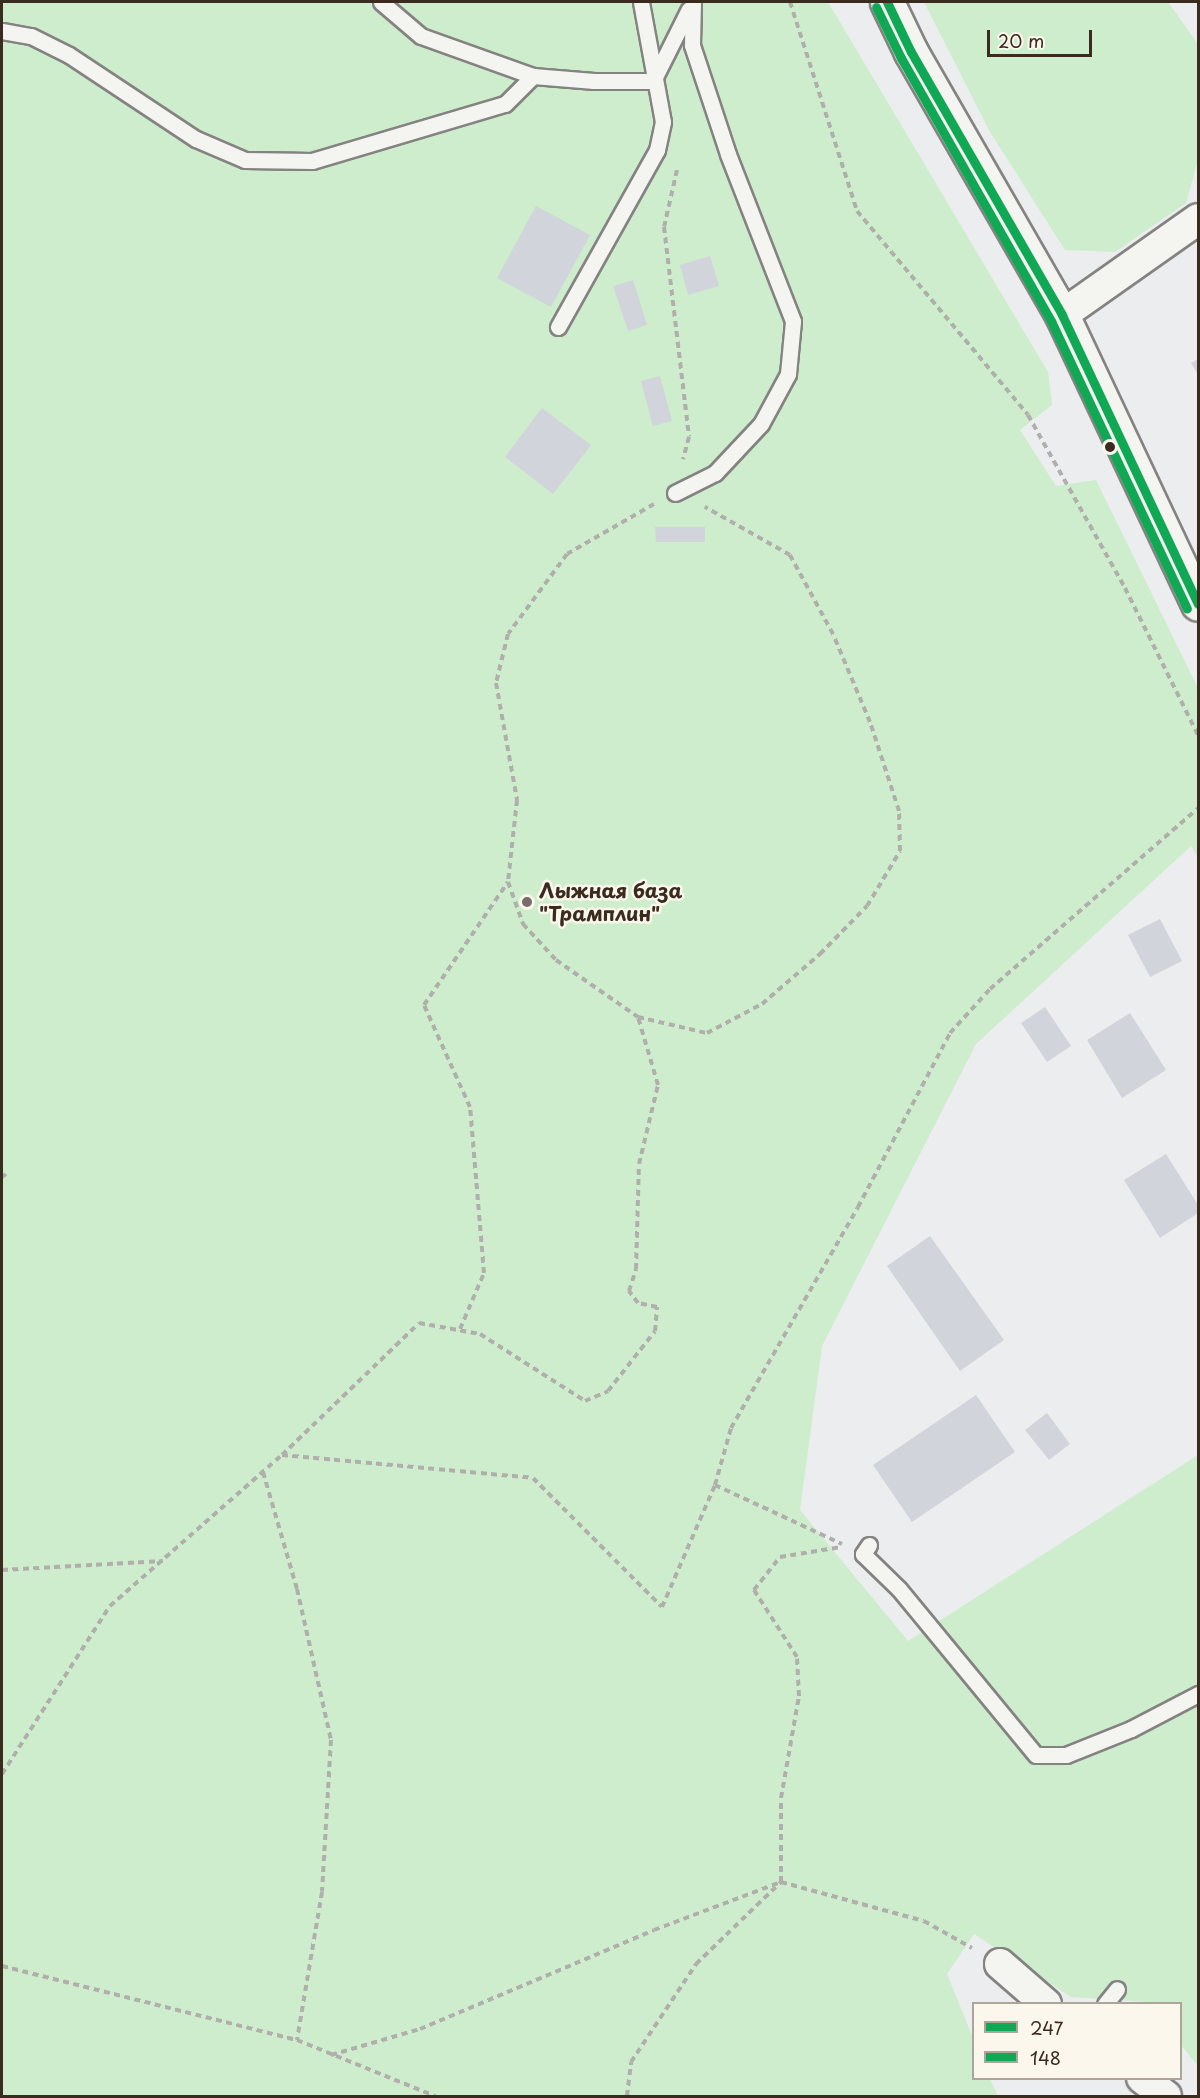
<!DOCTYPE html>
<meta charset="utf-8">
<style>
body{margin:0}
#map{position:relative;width:1200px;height:2098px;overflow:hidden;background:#ebedef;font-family:"Playpen Sans",sans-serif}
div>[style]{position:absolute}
.green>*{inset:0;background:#cdedcd}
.building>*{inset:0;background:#d1d4db}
.path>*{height:4px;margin-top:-2px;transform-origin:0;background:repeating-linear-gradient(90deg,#b1afac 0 6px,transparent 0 10.5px)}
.roads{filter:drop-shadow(2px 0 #858381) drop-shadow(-2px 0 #858381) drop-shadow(0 2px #858381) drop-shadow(0 -2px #858381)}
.lane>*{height:15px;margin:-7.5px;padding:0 7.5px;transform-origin:7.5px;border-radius:7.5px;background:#f4f4f1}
.street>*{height:30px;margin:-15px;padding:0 15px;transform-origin:15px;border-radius:15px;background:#f4f4f1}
.secondary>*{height:33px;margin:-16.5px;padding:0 16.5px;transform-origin:16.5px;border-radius:16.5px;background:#f4f4f1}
.bus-1>*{height:9px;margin:-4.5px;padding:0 4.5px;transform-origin:4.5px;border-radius:4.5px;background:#10a855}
.bus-2>*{height:9px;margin:-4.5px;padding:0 4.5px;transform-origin:4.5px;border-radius:4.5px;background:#10a855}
.dots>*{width:16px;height:16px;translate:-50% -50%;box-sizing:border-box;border:3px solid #fbf7ec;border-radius:50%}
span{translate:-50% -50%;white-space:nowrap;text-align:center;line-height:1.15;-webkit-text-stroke:5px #fbf7ec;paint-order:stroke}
.poi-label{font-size:20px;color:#3b2a1e;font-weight:700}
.left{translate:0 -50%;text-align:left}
.frame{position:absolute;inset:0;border:3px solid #3b2a1e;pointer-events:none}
.legend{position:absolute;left:972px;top:2002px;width:210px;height:78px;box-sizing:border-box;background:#fbf7ec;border:2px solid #aea59a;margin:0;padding:8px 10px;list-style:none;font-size:18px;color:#3b2a1e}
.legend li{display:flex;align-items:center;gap:12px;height:30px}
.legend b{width:30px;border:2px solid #aea59a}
.scale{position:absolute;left:987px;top:30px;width:105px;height:27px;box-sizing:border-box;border:3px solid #3b2a1e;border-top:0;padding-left:8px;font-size:18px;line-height:21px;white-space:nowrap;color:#3b2a1e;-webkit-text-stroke:4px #fbf7ec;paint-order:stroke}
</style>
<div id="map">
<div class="green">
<div style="clip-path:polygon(2px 2px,828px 2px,1048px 372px,1052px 405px,1020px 430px,1056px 486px,1096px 480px,1198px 688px,1198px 857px,1191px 846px,976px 1044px,822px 1346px,800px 1510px,908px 1641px,1198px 1455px,1198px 2066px,1181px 2045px,1180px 2004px,1071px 1997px,974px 1934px,947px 1974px,973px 2038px,974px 2078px,990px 2079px,998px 2096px,2px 2096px)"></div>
<div style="clip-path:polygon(924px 2px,1168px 2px,1198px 44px,1198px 160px,1186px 203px,1115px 252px,1065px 250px,990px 132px)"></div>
</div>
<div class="building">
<div style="clip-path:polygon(536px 206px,590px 235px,551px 307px,497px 278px)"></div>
<div style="clip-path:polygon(710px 256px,719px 286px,688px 295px,680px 265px)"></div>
<div style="clip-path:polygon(633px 280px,647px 325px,628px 331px,613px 286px)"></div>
<div style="clip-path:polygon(1198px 359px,1198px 375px,1191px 363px)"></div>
<div style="clip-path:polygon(660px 376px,672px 421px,653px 426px,641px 381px)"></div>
<div style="clip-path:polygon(542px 408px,591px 445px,553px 494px,505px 457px)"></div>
<div style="clip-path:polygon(655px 527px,705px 527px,705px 542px,656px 542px)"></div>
<div style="clip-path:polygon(1160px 919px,1182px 961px,1150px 977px,1128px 935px)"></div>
<div style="clip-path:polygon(1045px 1007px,1071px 1046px,1047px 1062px,1021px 1023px)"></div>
<div style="clip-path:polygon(1130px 1013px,1166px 1070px,1122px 1098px,1087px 1040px)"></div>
<div style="clip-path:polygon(1166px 1154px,1198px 1205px,1198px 1213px,1160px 1238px,1124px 1180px)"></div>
<div style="clip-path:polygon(930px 1236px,1004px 1340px,960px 1371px,887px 1266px)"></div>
<div style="clip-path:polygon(976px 1395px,1015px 1452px,912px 1522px,873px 1465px)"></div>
<div style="clip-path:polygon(1047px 1413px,1070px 1444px,1049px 1460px,1025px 1430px)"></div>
</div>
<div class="path">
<div style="left:790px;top:2px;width:219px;rotate:72.2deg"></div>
<div style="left:857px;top:211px;width:266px;rotate:50deg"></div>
<div style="left:1028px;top:415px;width:198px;rotate:60.7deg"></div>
<div style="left:1125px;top:588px;width:164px;rotate:63.6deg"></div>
<div style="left:677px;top:170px;width:58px;rotate:102.8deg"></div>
<div style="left:664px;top:227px;width:211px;rotate:83.2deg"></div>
<div style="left:689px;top:437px;width:23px;rotate:105deg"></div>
<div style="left:654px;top:504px;width:100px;rotate:150.1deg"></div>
<div style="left:567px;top:554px;width:99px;rotate:126.4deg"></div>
<div style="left:508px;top:634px;width:50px;rotate:103.8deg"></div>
<div style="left:496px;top:683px;width:119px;rotate:79.8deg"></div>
<div style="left:517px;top:800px;width:82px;rotate:96.3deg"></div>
<div style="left:508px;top:882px;width:45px;rotate:70.3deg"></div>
<div style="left:523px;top:924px;width:49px;rotate:47.5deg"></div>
<div style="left:556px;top:960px;width:100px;rotate:34.8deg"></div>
<div style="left:638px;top:1017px;width:71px;rotate:13.1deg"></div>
<div style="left:707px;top:1033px;width:62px;rotate:-27.8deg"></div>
<div style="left:762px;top:1004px;width:77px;rotate:-40.8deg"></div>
<div style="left:820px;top:954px;width:67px;rotate:-45.6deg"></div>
<div style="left:867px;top:906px;width:64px;rotate:-59deg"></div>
<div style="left:900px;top:851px;width:40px;rotate:-91.4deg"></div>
<div style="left:899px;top:811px;width:94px;rotate:-108deg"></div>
<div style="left:870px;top:722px;width:95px;rotate:-112.8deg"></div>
<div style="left:833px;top:634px;width:90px;rotate:-118.6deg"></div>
<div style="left:790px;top:555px;width:98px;rotate:-150.5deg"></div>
<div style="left:2px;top:1177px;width:5px;rotate:-37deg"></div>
<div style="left:460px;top:1329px;width:61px;rotate:-66.8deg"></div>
<div style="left:484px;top:1273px;width:167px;rotate:-94.8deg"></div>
<div style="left:470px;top:1107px;width:112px;rotate:-114.3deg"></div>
<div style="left:424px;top:1005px;width:149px;rotate:-55.7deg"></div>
<div style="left:282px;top:1455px;width:252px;rotate:5.2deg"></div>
<div style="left:533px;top:1478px;width:182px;rotate:45deg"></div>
<div style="left:662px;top:1607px;width:133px;rotate:-66.5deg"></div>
<div style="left:715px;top:1485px;width:59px;rotate:-74.3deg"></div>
<div style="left:731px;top:1428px;width:255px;rotate:-60.1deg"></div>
<div style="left:858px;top:1207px;width:197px;rotate:-62.1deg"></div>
<div style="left:950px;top:1033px;width:59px;rotate:-47.7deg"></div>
<div style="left:990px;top:989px;width:276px;rotate:-41deg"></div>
<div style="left:263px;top:1472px;width:122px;rotate:73.8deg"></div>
<div style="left:297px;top:1589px;width:155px;rotate:77.3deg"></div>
<div style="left:331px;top:1740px;width:152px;rotate:93.4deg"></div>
<div style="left:322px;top:1892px;width:150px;rotate:99.6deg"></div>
<div style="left:715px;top:1485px;width:140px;rotate:24.9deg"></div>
<div style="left:2px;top:1570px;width:161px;rotate:-3.2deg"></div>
<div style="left:2px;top:1774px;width:200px;rotate:-57.3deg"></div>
<div style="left:110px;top:1606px;width:229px;rotate:-41.3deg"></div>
<div style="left:282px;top:1455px;width:190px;rotate:-43.9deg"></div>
<div style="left:419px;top:1323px;width:62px;rotate:10.2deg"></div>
<div style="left:480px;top:1334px;width:125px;rotate:32.5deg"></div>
<div style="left:585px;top:1401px;width:25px;rotate:-23deg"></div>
<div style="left:608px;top:1391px;width:76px;rotate:-51.9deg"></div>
<div style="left:655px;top:1331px;width:24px;rotate:-85deg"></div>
<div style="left:657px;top:1307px;width:19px;rotate:-168deg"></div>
<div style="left:638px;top:1303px;width:15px;rotate:-127deg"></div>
<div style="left:629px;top:1291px;width:23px;rotate:-72deg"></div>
<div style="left:636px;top:1269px;width:105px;rotate:-88.4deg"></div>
<div style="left:639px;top:1164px;width:81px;rotate:-76.5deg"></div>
<div style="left:658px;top:1085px;width:71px;rotate:-106.4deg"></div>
<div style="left:2px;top:1966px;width:304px;rotate:14.1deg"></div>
<div style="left:297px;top:2040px;width:149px;rotate:22.1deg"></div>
<div style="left:331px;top:2055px;width:93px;rotate:-16.3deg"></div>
<div style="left:420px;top:2029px;width:254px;rotate:-22.9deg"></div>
<div style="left:654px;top:1930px;width:136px;rotate:-20.7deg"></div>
<div style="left:781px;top:1882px;width:148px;rotate:15.3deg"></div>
<div style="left:924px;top:1921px;width:55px;rotate:29.4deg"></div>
<div style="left:627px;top:2096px;width:34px;rotate:-83deg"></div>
<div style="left:631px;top:2062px;width:118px;rotate:-56.4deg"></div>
<div style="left:696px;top:1964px;width:118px;rotate:-44deg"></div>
<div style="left:781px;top:1882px;width:84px;rotate:-90deg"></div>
<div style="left:781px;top:1798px;width:104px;rotate:-80deg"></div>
<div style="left:799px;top:1696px;width:39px;rotate:-93deg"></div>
<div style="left:797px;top:1657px;width:80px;rotate:-122.7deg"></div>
<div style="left:754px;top:1590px;width:42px;rotate:-51.8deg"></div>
<div style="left:780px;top:1557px;width:62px;rotate:-9.3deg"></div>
</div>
<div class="roads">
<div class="lane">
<div style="left:381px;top:2px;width:52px;rotate:40.4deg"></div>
<div style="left:421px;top:36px;width:119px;rotate:19.7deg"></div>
<div style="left:533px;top:76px;width:61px;rotate:4.7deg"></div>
<div style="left:594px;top:81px;width:59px"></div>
<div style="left:653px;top:81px;width:80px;rotate:-63.4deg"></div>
<div style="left:2px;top:31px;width:29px;rotate:10deg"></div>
<div style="left:31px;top:36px;width:42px;rotate:26.6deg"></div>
<div style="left:69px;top:55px;width:152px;rotate:33.5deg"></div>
<div style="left:196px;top:139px;width:53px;rotate:23.2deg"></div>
<div style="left:245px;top:160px;width:67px;rotate:0.9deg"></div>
<div style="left:312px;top:161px;width:201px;rotate:-16.5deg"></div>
<div style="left:505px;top:104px;width:40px;rotate:-45deg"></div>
<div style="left:558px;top:327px;width:203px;rotate:-60.8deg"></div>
<div style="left:657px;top:150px;width:29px;rotate:-78deg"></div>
<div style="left:663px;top:122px;width:122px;rotate:-100.4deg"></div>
<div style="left:675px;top:493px;width:45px;rotate:-26.6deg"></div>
<div style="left:715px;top:473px;width:67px;rotate:-46.8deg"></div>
<div style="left:761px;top:424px;width:57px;rotate:-61.6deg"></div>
<div style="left:788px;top:374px;width:53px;rotate:-84.6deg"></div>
<div style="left:793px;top:321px;width:179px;rotate:-111.3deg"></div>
<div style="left:728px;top:154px;width:115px;rotate:-108.3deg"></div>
<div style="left:692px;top:45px;width:43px;rotate:-88.7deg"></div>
<div style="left:869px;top:1545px;width:11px;rotate:124deg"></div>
<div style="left:863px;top:1554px;width:50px;rotate:44.2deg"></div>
<div style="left:899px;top:1589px;width:215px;rotate:50.5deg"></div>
<div style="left:1036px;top:1755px;width:30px"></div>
<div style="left:1066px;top:1755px;width:70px;rotate:-21.8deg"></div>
<div style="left:1131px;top:1729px;width:76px;rotate:-27.6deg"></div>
<div style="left:1105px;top:2004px;width:19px;rotate:-51deg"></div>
</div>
<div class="street">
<div style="left:1062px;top:315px;width:166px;rotate:-35.2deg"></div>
<div style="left:1000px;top:1964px;width:61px;rotate:41deg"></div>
<div style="left:1142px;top:2078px;width:30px;rotate:37deg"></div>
</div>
<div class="secondary">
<div style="left:887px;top:2px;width:55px;rotate:64.4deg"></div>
<div style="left:911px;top:52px;width:303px;rotate:60.1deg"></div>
<div style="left:1062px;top:315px;width:319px;rotate:64.8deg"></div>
</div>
</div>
<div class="bus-1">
<div style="left:887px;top:2px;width:55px;rotate:64.4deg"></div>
<div style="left:911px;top:52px;width:303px;rotate:60.1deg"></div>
<div style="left:1062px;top:315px;width:319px;rotate:64.8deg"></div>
</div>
<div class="bus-2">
<div style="left:876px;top:7px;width:57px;rotate:63.9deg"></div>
<div style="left:901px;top:58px;width:303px;rotate:60.3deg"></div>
<div style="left:1051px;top:321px;width:318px;rotate:64.7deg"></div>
</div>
<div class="dots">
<div style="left:1110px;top:447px;background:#3b2a1e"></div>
<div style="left:527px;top:902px;background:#796e67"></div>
</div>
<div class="poi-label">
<span class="left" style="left:539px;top:902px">Лыжная база<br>"Трамплин"</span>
</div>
<div class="frame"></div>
<ul class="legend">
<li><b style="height:8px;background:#10a855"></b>247</li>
<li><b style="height:8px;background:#10a855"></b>148</li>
</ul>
<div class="scale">20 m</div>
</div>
